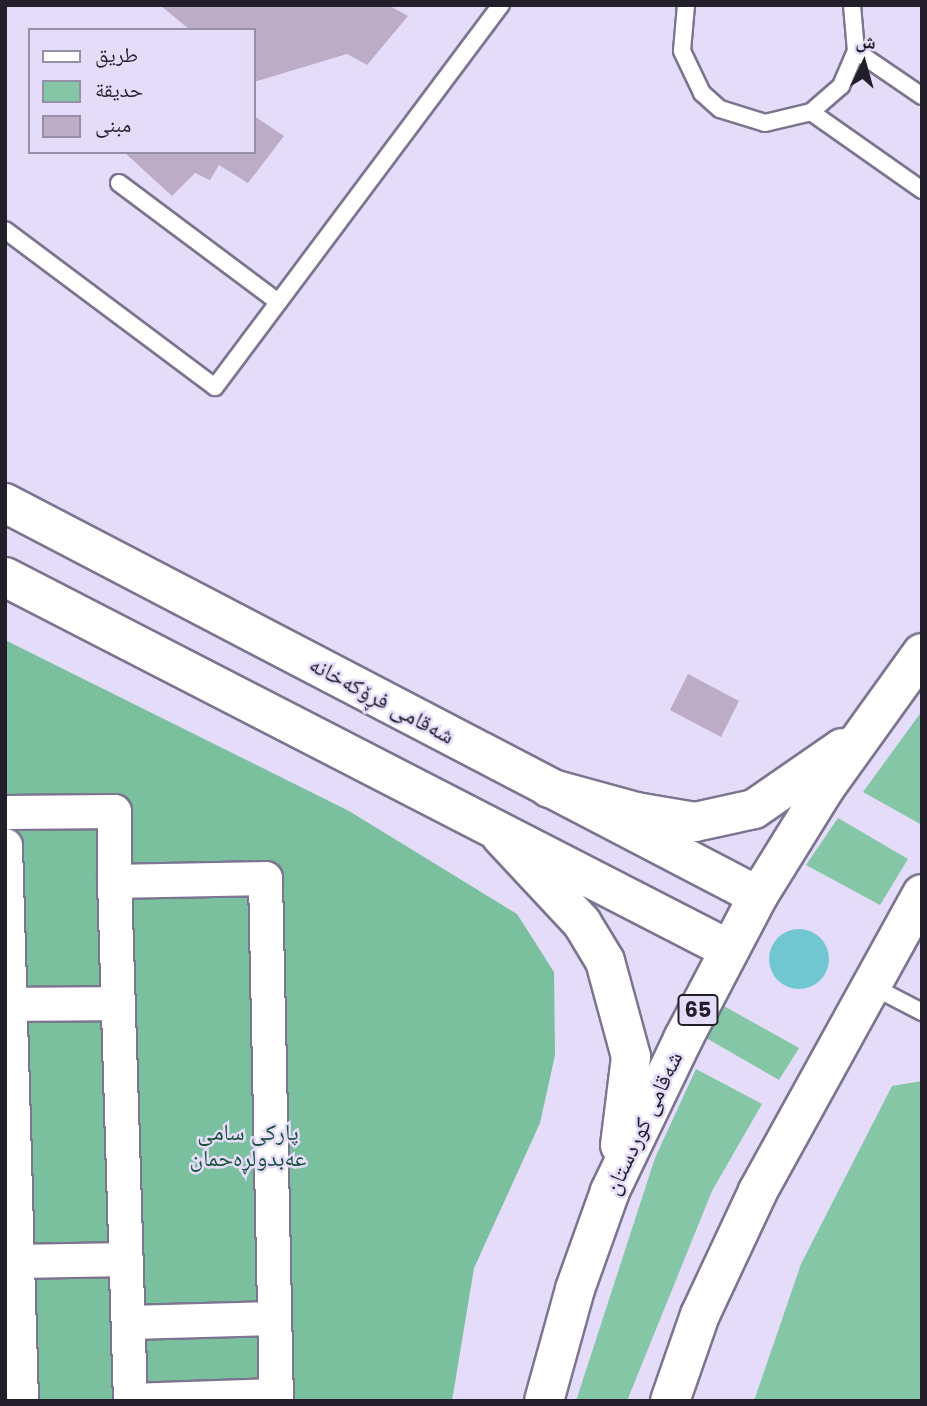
<!DOCTYPE html>
<meta charset="utf-8">
<style>
body{margin:0}
#map{position:relative;width:927px;height:1406px;overflow:hidden;background:#e4dcf9;font-family:Poppins,"Noto Naskh Arabic",sans-serif}
div>[style]{position:absolute}
.green>*{inset:0;background:#84c6a6}
.forest>*{inset:0;background:#7abf9e}
.water>*{inset:0;background:#70c7d2}
.round{border-radius:50%}
.building>*{inset:0;background:#bdacc6}
.roads{filter:drop-shadow(2px 0 #7c758f) drop-shadow(-2px 0 #7c758f) drop-shadow(0 2px #7c758f) drop-shadow(0 -2px #7c758f)}
.lane>*{height:16px;margin:-8px;padding:0 8px;transform-origin:8px;border-radius:8px;background:#fff}
.street>*{height:33px;margin:-16.5px;padding:0 16.5px;transform-origin:16.5px;border-radius:16.5px;background:#fff}
.secondary>*{height:38px;margin:-19px;padding:0 19px;transform-origin:19px;border-radius:19px;background:#fff}
.highway>*{height:38px;margin:-19px;padding:0 19px;transform-origin:19px;border-radius:19px;background:#fff}
span{translate:-50% -50%;white-space:nowrap;text-align:center;line-height:1.15;-webkit-text-stroke:5px #e4dcf9;paint-order:stroke}
.shield-label span{padding:2px 5px;background:#e4dcf9;border:2px solid;border-radius:5px;-webkit-text-stroke-width:0}
.shield-label{font-size:21px;color:#221f2a;font-weight:700}
.street-label{font-size:23px;color:#221f2a}
.park-label{font-size:23px;color:#1a513a}
.frame{position:absolute;inset:0;border:7px solid #221f2a;pointer-events:none}
.legend{position:absolute;left:28px;top:28px;width:228px;height:126px;box-sizing:border-box;background:#e4dcf9;border:2px solid #9690a6;margin:0;padding:9px 12px;list-style:none;font-size:21px;color:#221f2a}
.legend li{display:flex;align-items:center;gap:14px;height:35px}
.legend b{width:35px;border:2px solid #9690a6}
.north{position:absolute;left:829px;top:28px;width:70px;height:70px;-webkit-text-stroke:5px #e4dcf9;paint-order:stroke;rotate:5deg;font-size:19px;font-weight:700;line-height:28px;text-align:center;color:#221f2a}
.north::after{content:'';display:block;margin:auto;width:24px;height:32px;background:#221f2a;clip-path:polygon(50% 0,100% 100%,50% 72%,0 100%)}
</style>
<div id="map">
<div class="green">
<div style="clip-path:polygon(922px 711px,922px 825px,863px 792px)"></div>
<div style="clip-path:polygon(838px 818px,908px 859px,880px 905px,806px 865px)"></div>
<div style="clip-path:polygon(722px 1005px,799px 1048px,779px 1080px,706px 1038px)"></div>
<div style="clip-path:polygon(696px 1069px,762px 1104px,712px 1191px,627px 1401px,576px 1401px,655px 1158px)"></div>
<div style="clip-path:polygon(922px 1081px,922px 1401px,754px 1401px,801px 1264px,892px 1086px)"></div>
</div>
<div class="forest">
<div style="clip-path:polygon(5px 640px,349px 811px,517px 914px,554px 972px,555px 1055px,540px 1123px,474px 1268px,452px 1401px,5px 1401px)"></div>
</div>
<div class="water">
<div class="round" style="left:769px;top:929px;width:60px;height:60px"></div>
</div>
<div class="building">
<div style="clip-path:polygon(160px 5px,388px 5px,408px 16px,367px 65px,347px 54px,254px 82px,254px 30px,190px 30px)"></div>
<div style="clip-path:polygon(254px 116px,284px 136px,248px 183px,219px 165px,210px 180px,195px 173px,172px 196px,124px 152px,254px 152px)"></div>
<div style="clip-path:polygon(688px 674px,739px 701px,721px 737px,670px 710px)"></div>
</div>
<div class="roads">
<div class="lane">
<div style="left:686px;top:5px;width:46px;rotate:95deg"></div>
<div style="left:682px;top:51px;width:47px;rotate:64.5deg"></div>
<div style="left:702px;top:93px;width:24px;rotate:42deg"></div>
<div style="left:720px;top:109px;width:47px;rotate:17.3deg"></div>
<div style="left:765px;top:123px;width:47px;rotate:-13.4deg"></div>
<div style="left:811px;top:112px;width:40px;rotate:-41deg"></div>
<div style="left:841px;top:86px;width:38px;rotate:-67deg"></div>
<div style="left:856px;top:51px;width:46px;rotate:-95deg"></div>
<div style="left:856px;top:51px;width:80px;rotate:34.3deg"></div>
<div style="left:811px;top:112px;width:136px;rotate:35.1deg"></div>
<div style="left:119px;top:183px;width:199px;rotate:36.8deg"></div>
<div style="left:5px;top:230px;width:262px;rotate:36.8deg"></div>
<div style="left:215px;top:387px;width:477px;rotate:-53.2deg"></div>
<div style="left:870px;top:985px;width:59px;rotate:27.4deg"></div>
</div>
<div class="street">
<div style="left:5px;top:812px;width:109px;rotate:-0.5deg"></div>
<div style="left:114px;top:811px;width:70px;rotate:90deg"></div>
<div style="left:5px;top:845px;width:556px;rotate:88.35deg"></div>
<div style="left:10px;top:1004px;width:107px;rotate:-0.5deg"></div>
<div style="left:16px;top:1261px;width:110px;rotate:-1deg"></div>
<div style="left:129px;top:1322px;width:145px;rotate:-1.6deg"></div>
<div style="left:130px;top:1400px;width:146px;rotate:-2deg"></div>
<div style="left:130px;top:1401px;width:520px;rotate:-91.76deg"></div>
<div style="left:114px;top:881px;width:151px;rotate:-1.1deg"></div>
<div style="left:265px;top:878px;width:523px;rotate:88.8deg"></div>
</div>
<div class="secondary">
<div style="left:5px;top:503px;width:849px;rotate:27.56deg"></div>
<div style="left:5px;top:577px;width:813px;rotate:27.23deg"></div>
</div>
<div class="highway">
<div style="left:549px;top:788px;width:90px;rotate:15.4deg"></div>
<div style="left:636px;top:812px;width:60px;rotate:9.6deg"></div>
<div style="left:695px;top:822px;width:60px;rotate:-12.4deg"></div>
<div style="left:754px;top:809px;width:107px;rotate:-34.7deg"></div>
<div style="left:501px;top:836px;width:119px;rotate:47deg"></div>
<div style="left:582px;top:923px;width:44px;rotate:58.8deg"></div>
<div style="left:605px;top:961px;width:99px;rotate:74.8deg"></div>
<div style="left:631px;top:1057px;width:89px;rotate:97.1deg"></div>
<div style="left:544px;top:1401px;width:116px;rotate:-74.5deg"></div>
<div style="left:575px;top:1289px;width:104px;rotate:-70.3deg"></div>
<div style="left:610px;top:1191px;width:169px;rotate:-64.3deg"></div>
<div style="left:683px;top:1039px;width:161px;rotate:-62.3deg"></div>
<div style="left:758px;top:896px;width:127px;rotate:-58.2deg"></div>
<div style="left:825px;top:788px;width:166px;rotate:-54.3deg"></div>
<div style="left:670px;top:1401px;width:91px;rotate:-70.8deg"></div>
<div style="left:700px;top:1315px;width:137px;rotate:-64.9deg"></div>
<div style="left:758px;top:1191px;width:339px;rotate:-61.1deg"></div>
</div>
</div>
<div class="shield-label">
<span style="left:698px;top:1010px">65</span>
</div>
<div class="street-label">
<span style="left:382px;top:700px;rotate:28deg">شەقامی فڕۆکەخانە</span>
<span style="left:643px;top:1123px;rotate:-65deg">شەقامی کوردستان</span>
</div>
<div class="park-label">
<span style="left:248px;top:1145px">پارکی سامی<br>عەبدولڕەحمان</span>
</div>
<div class="frame"></div>
<ul class="legend">
<li><b style="height:9px;background:#fff"></b>طريق</li>
<li><b style="height:19px;background:#84c6a6"></b>حديقة</li>
<li><b style="height:19px;background:#bdacc6"></b>مبنى</li>
</ul>
<div class="north">ش</div>
</div>
